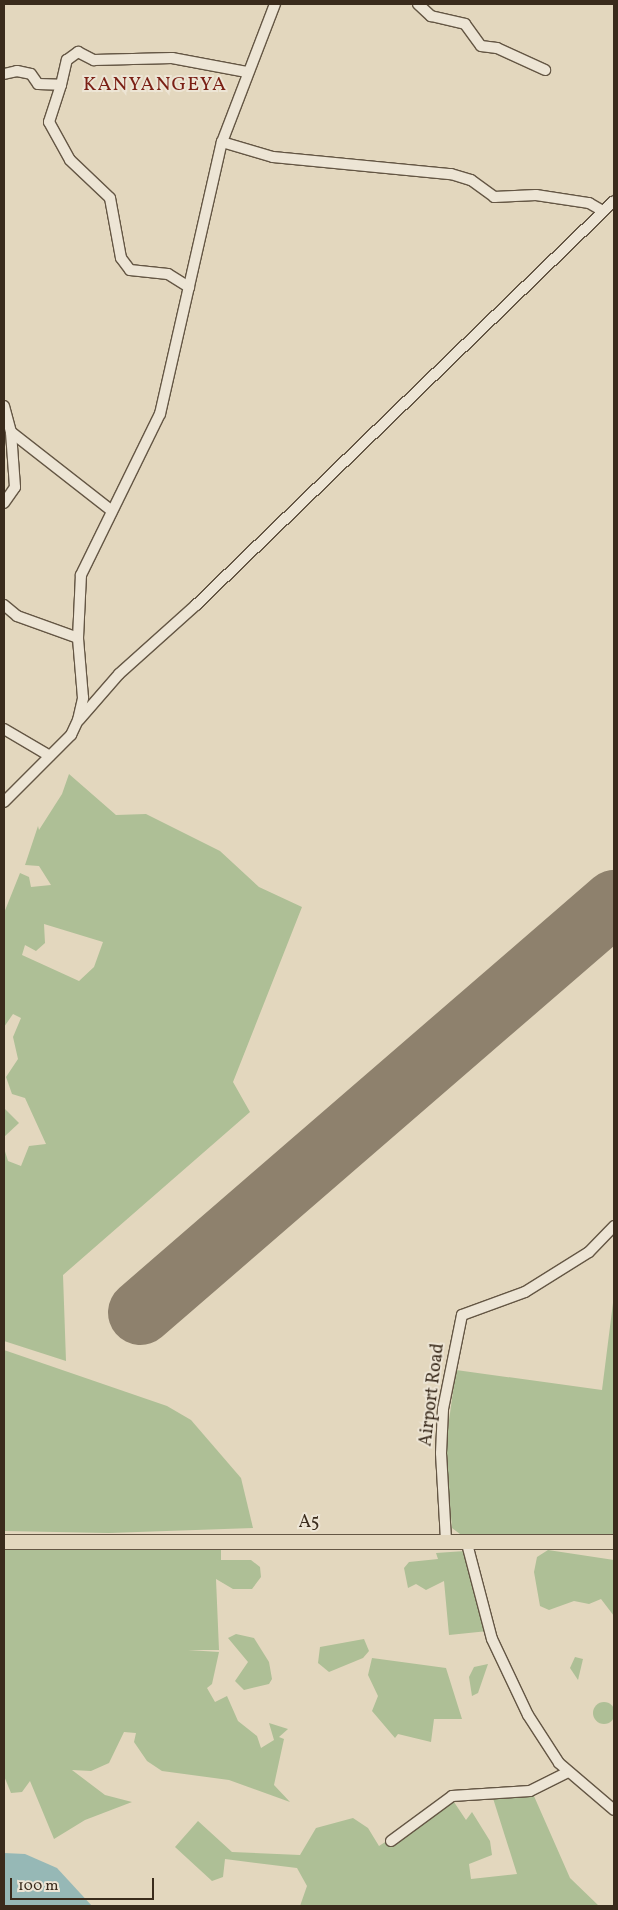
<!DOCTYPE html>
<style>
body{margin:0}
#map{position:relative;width:618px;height:1910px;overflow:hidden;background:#e3d7be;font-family:Vollkorn,serif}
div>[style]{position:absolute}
.green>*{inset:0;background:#aebf96}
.round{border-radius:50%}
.water>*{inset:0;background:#96b8b6}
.runway>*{height:65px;margin:-32.5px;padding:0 32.5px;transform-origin:32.5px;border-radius:32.5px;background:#8e816d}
.roads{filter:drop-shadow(1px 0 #645644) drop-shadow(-1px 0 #645644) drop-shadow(0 1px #645644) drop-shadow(0 -1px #645644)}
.minor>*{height:10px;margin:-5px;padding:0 5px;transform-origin:5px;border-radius:5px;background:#ede5d5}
.highway>*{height:14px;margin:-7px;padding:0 7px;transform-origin:7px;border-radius:7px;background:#e3d7be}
span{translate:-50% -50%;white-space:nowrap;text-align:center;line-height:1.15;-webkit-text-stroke:4px #ede5d5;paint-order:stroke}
.street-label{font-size:18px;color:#3a2b1c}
.quarter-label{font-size:20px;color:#7a1f14;letter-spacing:1px}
.frame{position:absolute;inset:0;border:5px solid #3a2b1c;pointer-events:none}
.scale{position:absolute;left:10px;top:1878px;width:144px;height:22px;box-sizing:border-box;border:2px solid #3a2b1c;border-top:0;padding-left:6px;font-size:15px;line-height:18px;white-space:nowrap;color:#3a2b1c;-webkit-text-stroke:4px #ede5d5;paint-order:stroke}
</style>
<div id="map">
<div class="green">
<div style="clip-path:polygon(evenodd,69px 774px,116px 815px,146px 814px,220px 851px,259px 887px,302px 907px,233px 1082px,250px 1112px,63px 1275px,66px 1361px,4px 1341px,4px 1148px,8px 1161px,21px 1166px,29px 1146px,46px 1144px,25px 1098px,12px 1094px,6px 1077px,18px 1059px,13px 1037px,21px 1018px,13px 1014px,4px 1027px,4px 913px,20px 873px,29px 877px,31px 887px,51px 885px,39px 866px,25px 865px,38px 826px,39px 830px,62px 794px,69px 774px,44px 924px,103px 942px,94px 967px,79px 981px,22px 955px,25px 945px,36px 951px,45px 943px,44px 924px)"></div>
<div style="clip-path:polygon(4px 1108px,19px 1123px,4px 1137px)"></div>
<div style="clip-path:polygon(614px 1295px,614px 1537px,460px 1534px,452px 1528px,445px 1449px,456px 1370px,602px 1390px)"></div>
<div style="clip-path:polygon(4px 1350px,167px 1406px,191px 1420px,241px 1478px,253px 1528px,109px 1533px,4px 1531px)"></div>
<div style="clip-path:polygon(4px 1550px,221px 1550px,221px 1560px,251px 1560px,260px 1567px,261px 1577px,252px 1589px,233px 1589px,216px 1579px,219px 1650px,188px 1650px,219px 1652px,212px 1684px,207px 1688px,215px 1702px,227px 1696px,238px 1721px,257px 1736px,261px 1748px,274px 1740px,269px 1723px,288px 1729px,279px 1737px,284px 1739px,274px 1785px,290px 1802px,229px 1780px,162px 1771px,147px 1761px,134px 1742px,136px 1733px,124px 1732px,109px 1763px,91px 1771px,72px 1770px,105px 1795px,132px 1802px,85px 1820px,54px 1839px,30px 1781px,22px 1792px,11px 1793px,4px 1776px)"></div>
<div style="clip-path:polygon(548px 1550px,614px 1560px,614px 1616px,601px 1599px,589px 1604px,574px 1601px,549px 1610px,540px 1606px,534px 1572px,537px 1557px)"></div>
<div style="clip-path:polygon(465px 1551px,488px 1631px,449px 1635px,444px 1581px,426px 1590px,416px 1584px,408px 1588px,404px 1568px,409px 1562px,438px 1559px,436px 1553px)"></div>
<div style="clip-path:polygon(236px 1634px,254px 1638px,269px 1662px,272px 1679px,269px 1684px,244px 1690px,235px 1681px,248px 1662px,228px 1638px)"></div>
<div style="clip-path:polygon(364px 1639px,369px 1651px,363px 1658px,329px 1672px,318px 1663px,320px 1647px)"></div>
<div style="clip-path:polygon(575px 1657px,583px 1659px,578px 1680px,570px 1668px)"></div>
<div style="clip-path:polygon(372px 1658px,446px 1668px,462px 1719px,434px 1719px,431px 1742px,398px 1734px,395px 1738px,372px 1711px,378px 1696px,368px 1675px)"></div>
<div style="clip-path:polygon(488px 1664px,478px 1693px,472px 1696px,469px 1677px,474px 1667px)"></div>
<div class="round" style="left:593px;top:1702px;width:22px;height:22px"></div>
<div style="clip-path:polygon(530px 1787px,570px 1878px,599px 1906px,300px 1906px,307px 1886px,297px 1868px,225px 1859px,223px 1877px,212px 1881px,175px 1847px,198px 1821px,232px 1852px,300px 1855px,316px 1828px,353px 1818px,368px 1828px,379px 1846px,452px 1799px,466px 1820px,472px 1812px,490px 1841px,492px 1855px,469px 1864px,471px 1879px,517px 1874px,491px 1792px)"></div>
</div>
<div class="water">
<div style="clip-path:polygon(4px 1853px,25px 1854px,57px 1868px,92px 1906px,4px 1906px)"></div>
</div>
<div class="runway">
<div style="left:140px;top:1312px;width:627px;rotate:-40.86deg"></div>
</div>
<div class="roads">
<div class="minor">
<div style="left:418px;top:4px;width:18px;rotate:43deg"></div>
<div style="left:431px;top:16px;width:35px;rotate:13deg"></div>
<div style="left:465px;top:24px;width:27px;rotate:54deg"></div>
<div style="left:481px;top:46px;width:16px;rotate:7deg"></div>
<div style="left:497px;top:48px;width:53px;rotate:24.6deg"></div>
<div style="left:4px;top:74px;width:13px;rotate:-13deg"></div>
<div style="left:17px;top:71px;width:14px;rotate:12deg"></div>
<div style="left:31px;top:74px;width:12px;rotate:55deg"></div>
<div style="left:38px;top:84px;width:23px;rotate:2deg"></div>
<div style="left:61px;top:85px;width:39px;rotate:108deg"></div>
<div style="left:49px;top:122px;width:43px;rotate:61.1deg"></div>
<div style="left:70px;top:160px;width:55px;rotate:43.5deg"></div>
<div style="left:110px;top:198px;width:61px;rotate:79.6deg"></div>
<div style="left:121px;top:258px;width:15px;rotate:53deg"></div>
<div style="left:130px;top:270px;width:38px;rotate:6deg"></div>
<div style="left:168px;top:274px;width:25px;rotate:32deg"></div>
<div style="left:61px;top:85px;width:26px;rotate:-77deg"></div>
<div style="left:67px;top:60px;width:14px;rotate:-36deg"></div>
<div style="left:78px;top:52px;width:18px;rotate:27deg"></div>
<div style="left:94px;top:60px;width:78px;rotate:-1.5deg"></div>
<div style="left:172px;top:58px;width:76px;rotate:10.6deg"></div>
<div style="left:222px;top:142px;width:53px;rotate:16.4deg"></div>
<div style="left:273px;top:157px;width:179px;rotate:5.5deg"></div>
<div style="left:451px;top:174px;width:21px;rotate:17deg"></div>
<div style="left:471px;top:180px;width:29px;rotate:36deg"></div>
<div style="left:494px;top:197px;width:42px;rotate:-2.7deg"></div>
<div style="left:536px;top:195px;width:54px;rotate:8.6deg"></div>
<div style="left:589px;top:203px;width:16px;rotate:30deg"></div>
<div style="left:4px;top:406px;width:27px;rotate:75deg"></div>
<div style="left:11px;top:432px;width:127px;rotate:38deg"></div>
<div style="left:4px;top:503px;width:19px;rotate:-55deg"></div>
<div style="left:15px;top:487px;width:55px;rotate:-94.2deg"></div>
<div style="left:4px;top:605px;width:17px;rotate:40deg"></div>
<div style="left:17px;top:616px;width:65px;rotate:19.8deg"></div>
<div style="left:79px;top:720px;width:61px;rotate:-49deg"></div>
<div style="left:119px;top:674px;width:103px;rotate:-41.9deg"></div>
<div style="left:196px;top:605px;width:581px;rotate:-44.02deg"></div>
<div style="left:4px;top:729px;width:53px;rotate:30.4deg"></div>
<div style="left:4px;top:802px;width:95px;rotate:-45deg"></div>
<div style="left:71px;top:735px;width:17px;rotate:-65deg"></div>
<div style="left:78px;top:720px;width:23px;rotate:-77deg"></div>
<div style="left:83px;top:698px;width:60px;rotate:-94.8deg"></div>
<div style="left:78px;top:638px;width:63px;rotate:-87.3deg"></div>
<div style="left:81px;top:575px;width:179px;rotate:-63.9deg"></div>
<div style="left:160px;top:414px;width:279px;rotate:-77.2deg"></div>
<div style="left:222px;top:142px;width:148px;rotate:-69deg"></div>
<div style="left:446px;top:1540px;width:87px;rotate:-93.3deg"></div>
<div style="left:441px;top:1453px;width:44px;rotate:-87.4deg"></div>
<div style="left:443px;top:1409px;width:96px;rotate:-78.6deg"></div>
<div style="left:462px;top:1315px;width:67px;rotate:-20.1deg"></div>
<div style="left:525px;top:1292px;width:75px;rotate:-32deg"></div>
<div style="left:589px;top:1252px;width:36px;rotate:-46deg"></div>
<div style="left:466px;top:1540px;width:102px;rotate:75.3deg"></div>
<div style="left:492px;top:1639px;width:84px;rotate:64.7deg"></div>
<div style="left:528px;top:1715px;width:57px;rotate:57.1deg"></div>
<div style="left:559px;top:1763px;width:72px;rotate:40.5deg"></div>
<div style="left:391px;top:1841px;width:76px;rotate:-36.4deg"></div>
<div style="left:452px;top:1796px;width:78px;rotate:-3.7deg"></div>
<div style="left:530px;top:1791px;width:42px;rotate:-26.6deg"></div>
</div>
<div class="highway">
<div style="left:4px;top:1542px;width:610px"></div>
</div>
</div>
<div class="street-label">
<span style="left:433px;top:1395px;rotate:-83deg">Airport Road</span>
<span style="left:309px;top:1523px">A5</span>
</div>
<div class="quarter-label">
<span style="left:155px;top:85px">KANYANGEYA</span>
</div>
<div class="frame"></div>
<div class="scale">100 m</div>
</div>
